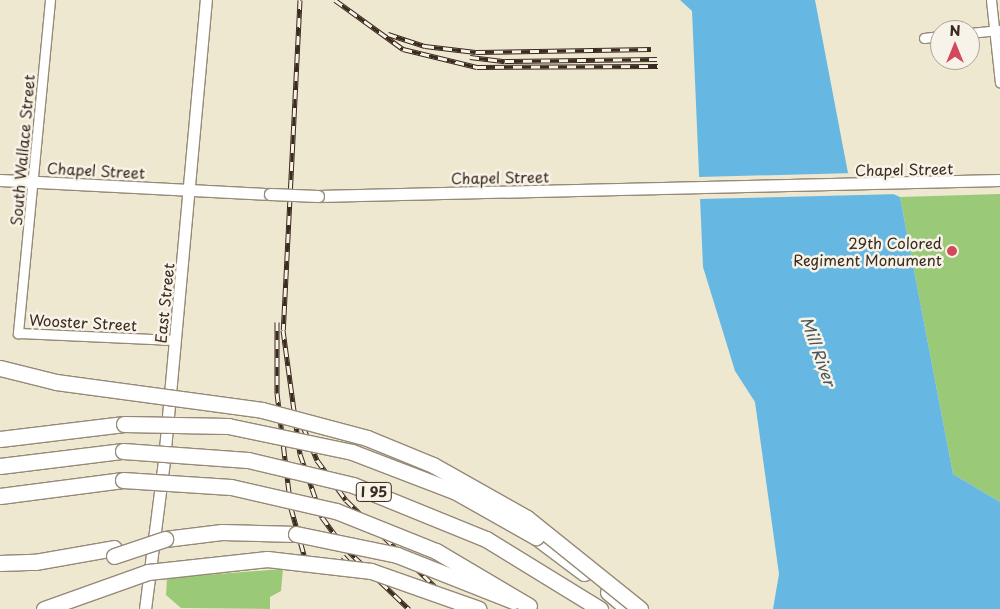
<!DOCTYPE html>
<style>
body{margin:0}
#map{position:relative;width:1000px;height:609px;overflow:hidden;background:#efe8d0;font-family:"Playpen Sans",sans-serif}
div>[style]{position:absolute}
.green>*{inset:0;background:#9ac978}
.water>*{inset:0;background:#66b8e2}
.pier>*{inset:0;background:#efe8d0}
.roads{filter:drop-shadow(1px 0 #958977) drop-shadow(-1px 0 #958977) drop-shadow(0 1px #958977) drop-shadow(0 -1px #958977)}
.street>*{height:9px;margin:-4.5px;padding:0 4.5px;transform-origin:4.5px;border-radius:4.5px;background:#fff}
.secondary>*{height:11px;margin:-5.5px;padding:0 5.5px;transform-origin:5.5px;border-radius:5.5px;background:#fff}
.highway>*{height:15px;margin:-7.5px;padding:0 7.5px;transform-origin:7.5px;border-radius:7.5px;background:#fff}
.rail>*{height:5px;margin-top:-2.5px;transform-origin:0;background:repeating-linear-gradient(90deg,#f7f3e8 0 9px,#3b2a1e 0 18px);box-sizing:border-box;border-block:1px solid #3b2a1e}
.bridges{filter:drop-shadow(1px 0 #958977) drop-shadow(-1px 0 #958977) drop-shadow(0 1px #958977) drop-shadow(0 -1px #958977)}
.secondary-bridge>*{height:11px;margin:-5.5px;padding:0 5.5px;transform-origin:5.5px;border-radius:5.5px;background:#fff}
.highway-bridge>*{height:15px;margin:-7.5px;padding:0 7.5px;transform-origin:7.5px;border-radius:7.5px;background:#fff}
.dots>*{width:14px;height:14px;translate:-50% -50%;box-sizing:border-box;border:2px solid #f7f3e8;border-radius:50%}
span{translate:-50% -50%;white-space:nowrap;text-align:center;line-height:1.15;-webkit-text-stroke:5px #f7f3e8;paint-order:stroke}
.shield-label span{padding:1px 4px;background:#f7f3e8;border:1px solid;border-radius:4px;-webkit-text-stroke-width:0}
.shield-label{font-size:14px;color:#3b2a1e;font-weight:700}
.street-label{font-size:15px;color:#3b2a1e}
.poi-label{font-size:15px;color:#3b2a1e}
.right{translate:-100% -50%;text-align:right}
.water-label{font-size:16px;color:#485559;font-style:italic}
.north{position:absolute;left:930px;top:20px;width:50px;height:50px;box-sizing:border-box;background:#f7f3e8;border:1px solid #aca397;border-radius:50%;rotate:0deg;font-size:14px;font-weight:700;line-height:20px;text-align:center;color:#3b2a1e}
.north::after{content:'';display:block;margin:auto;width:18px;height:22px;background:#d1495b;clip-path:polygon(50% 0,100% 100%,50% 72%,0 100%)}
</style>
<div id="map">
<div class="green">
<div style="clip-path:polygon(1000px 194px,1000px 502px,953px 474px,900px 197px)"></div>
<div style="clip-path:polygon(283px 569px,281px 591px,270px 597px,270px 609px,181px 608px,166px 595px,167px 578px)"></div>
</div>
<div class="water">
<div style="clip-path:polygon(680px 0,815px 0,848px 173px,900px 197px,953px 474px,1000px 502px,1000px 609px,773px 609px,779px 574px,755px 402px,735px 371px,703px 267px,692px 11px)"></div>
</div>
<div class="pier">
<div style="clip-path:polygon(855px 173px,900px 194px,699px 199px,699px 177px)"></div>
</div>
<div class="roads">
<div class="street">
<div style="left:50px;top:0;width:335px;rotate:95.5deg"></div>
<div style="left:18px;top:333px;width:157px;rotate:2.6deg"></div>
<div style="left:991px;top:0;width:83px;rotate:83.8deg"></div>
<div style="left:970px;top:33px;width:30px;rotate:-6deg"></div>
<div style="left:924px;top:38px;width:16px;rotate:-7deg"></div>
</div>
<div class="secondary">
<div style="left:0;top:180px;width:270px;rotate:3deg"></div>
<div style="left:318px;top:196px;width:682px;rotate:-1.34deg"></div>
<div style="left:145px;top:609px;width:150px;rotate:-82.7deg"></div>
<div style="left:164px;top:460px;width:462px;rotate:-84.8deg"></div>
</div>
<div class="highway">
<div style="left:0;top:439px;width:125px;rotate:-6.9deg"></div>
<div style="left:0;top:466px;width:124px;rotate:-7deg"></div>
<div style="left:0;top:496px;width:124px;rotate:-7.4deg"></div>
<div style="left:536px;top:537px;width:60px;rotate:36.9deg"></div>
<div style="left:165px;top:539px;width:57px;rotate:-7deg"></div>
<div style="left:222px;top:532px;width:74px;rotate:1.5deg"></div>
<div style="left:0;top:563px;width:35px;rotate:-2deg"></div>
<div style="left:35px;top:562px;width:80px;rotate:-10deg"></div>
<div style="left:608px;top:592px;width:26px;rotate:40deg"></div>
</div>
</div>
<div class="rail">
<div style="left:300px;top:0;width:330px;rotate:92.9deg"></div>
<div style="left:283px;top:330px;width:125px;rotate:82.2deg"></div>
<div style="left:300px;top:454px;width:67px;rotate:70.8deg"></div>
<div style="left:322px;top:517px;width:34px;rotate:54deg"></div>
<div style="left:342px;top:545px;width:93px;rotate:43.7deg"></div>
<div style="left:335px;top:0;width:84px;rotate:35.8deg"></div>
<div style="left:403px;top:49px;width:76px;rotate:13.7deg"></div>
<div style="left:477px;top:67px;width:181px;rotate:-0.3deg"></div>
<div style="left:388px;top:34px;width:39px;rotate:18deg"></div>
<div style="left:425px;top:46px;width:51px;rotate:6.7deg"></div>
<div style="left:476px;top:52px;width:175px;rotate:-1deg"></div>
<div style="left:470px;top:57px;width:35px;rotate:7deg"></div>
<div style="left:505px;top:61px;width:152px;rotate:-0.8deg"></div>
<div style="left:277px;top:322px;width:71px;rotate:90deg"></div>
<div style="left:277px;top:393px;width:116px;rotate:83.1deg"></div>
<div style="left:291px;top:508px;width:49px;rotate:74.5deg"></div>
<div style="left:297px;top:412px;width:52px;rotate:67.4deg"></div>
<div style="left:317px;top:460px;width:49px;rotate:54.1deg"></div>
<div style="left:346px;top:500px;width:156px;rotate:44.2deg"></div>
<div style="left:343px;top:556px;width:27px;rotate:48deg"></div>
</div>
<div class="bridges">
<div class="secondary-bridge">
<div style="left:270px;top:194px;width:48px;rotate:2.4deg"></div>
</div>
<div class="highway-bridge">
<div style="left:0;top:368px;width:58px;rotate:14deg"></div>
<div style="left:56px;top:382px;width:208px;rotate:7.7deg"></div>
<div style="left:262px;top:410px;width:109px;rotate:14.9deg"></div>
<div style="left:367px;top:438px;width:71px;rotate:22.2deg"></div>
<div style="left:433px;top:465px;width:108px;rotate:29.4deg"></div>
<div style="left:527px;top:518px;width:145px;rotate:38.8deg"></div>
<div style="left:124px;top:424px;width:104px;rotate:1.1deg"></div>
<div style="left:228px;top:426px;width:127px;rotate:11.8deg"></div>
<div style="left:352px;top:452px;width:111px;rotate:21deg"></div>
<div style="left:456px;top:492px;width:92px;rotate:29.4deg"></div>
<div style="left:123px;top:451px;width:125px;rotate:4.1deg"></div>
<div style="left:248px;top:460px;width:108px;rotate:13.4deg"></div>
<div style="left:353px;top:485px;width:144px;rotate:22.1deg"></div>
<div style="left:486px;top:539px;width:134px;rotate:31.6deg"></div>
<div style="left:123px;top:480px;width:108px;rotate:3.7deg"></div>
<div style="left:231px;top:487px;width:108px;rotate:12.9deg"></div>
<div style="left:336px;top:511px;width:108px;rotate:21.8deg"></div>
<div style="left:436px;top:551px;width:108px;rotate:30.6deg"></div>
<div style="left:296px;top:534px;width:103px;rotate:11.7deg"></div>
<div style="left:397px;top:555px;width:125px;rotate:21.6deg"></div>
<div style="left:114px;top:556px;width:54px;rotate:-18.4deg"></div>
<div style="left:44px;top:609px;width:110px;rotate:-19.6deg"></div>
<div style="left:148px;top:572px;width:120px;rotate:-6.2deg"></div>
<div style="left:267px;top:559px;width:105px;rotate:6.6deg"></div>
<div style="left:371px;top:571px;width:114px;rotate:19.4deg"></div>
</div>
</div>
<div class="dots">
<div style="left:952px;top:251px;background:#d1495b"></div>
</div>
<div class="shield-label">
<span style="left:374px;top:492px">I 95</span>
</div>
<div class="street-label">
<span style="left:22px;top:150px;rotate:-85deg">South Wallace Street</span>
<span style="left:904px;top:169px;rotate:-1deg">Chapel Street</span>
<span style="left:96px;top:170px;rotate:3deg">Chapel Street</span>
<span style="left:500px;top:177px;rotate:-1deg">Chapel Street</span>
<span style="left:164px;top:303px;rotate:-84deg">East Street</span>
<span style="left:83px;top:322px;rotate:3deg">Wooster Street</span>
</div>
<div class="poi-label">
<span class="right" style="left:942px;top:251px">29th Colored<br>Regiment Monument</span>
</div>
<div class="water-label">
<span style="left:819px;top:351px;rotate:70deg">Mill River</span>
</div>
<div class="north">N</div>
</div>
